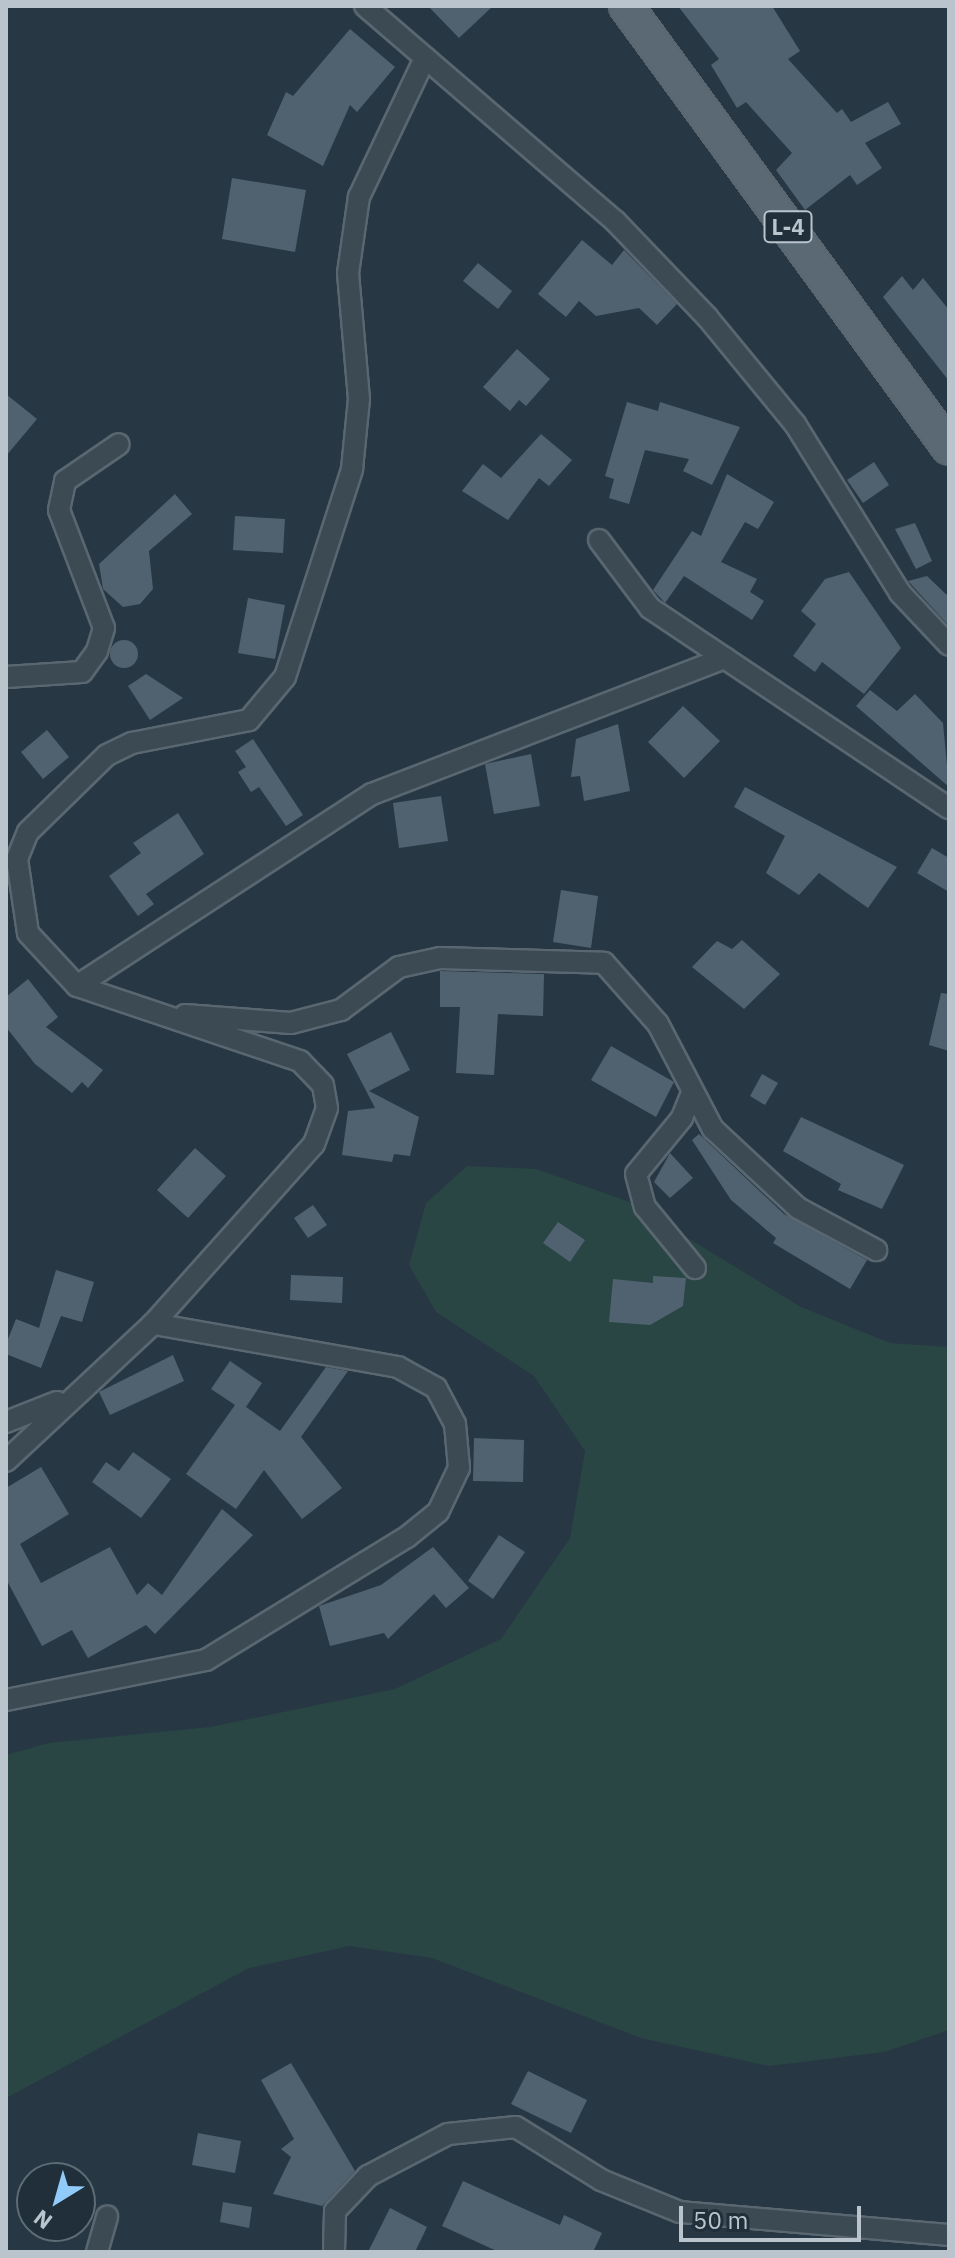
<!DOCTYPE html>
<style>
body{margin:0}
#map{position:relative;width:955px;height:2258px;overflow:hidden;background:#273844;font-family:"IBM Plex Sans",sans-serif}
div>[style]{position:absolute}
.green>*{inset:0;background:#294544}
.building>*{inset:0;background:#50626f}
.round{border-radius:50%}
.roads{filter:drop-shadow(2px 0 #5a6771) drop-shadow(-2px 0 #5a6771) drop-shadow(0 2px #5a6771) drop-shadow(0 -2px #5a6771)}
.minor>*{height:20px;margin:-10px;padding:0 10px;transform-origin:10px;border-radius:10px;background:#3c4a54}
.primary>*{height:32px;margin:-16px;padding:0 16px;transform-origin:16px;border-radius:16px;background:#5a6974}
span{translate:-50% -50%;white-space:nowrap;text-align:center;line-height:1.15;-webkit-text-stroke:8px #202f39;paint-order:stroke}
.shield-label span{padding:2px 6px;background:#202f39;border:2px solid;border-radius:6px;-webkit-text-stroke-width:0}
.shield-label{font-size:22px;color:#b9c4cd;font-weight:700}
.frame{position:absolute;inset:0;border:8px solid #b9c4cd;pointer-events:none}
.north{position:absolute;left:16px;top:2162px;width:80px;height:80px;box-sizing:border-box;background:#202f39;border:2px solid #5d6b74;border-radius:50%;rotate:217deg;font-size:22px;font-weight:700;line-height:32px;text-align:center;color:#b9c4cd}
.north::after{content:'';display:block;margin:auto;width:28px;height:36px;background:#91cbfa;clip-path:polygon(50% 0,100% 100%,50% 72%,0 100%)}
.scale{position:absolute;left:679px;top:2206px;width:182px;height:36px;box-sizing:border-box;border:4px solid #b9c4cd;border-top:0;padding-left:10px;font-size:24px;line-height:28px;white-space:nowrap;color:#b9c4cd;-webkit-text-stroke:6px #202f39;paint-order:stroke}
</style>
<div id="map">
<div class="green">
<div style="clip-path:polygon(467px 1166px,536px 1169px,627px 1201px,801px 1307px,890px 1343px,949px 1347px,949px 2030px,884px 2052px,769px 2066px,641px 2038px,432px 1958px,349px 1946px,249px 1968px,6px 2098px,6px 1755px,49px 1743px,210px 1727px,395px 1689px,501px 1639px,570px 1538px,585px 1451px,534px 1376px,436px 1312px,409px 1265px,426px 1203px)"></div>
</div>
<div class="building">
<div style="clip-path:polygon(428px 6px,493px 6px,459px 38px)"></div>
<div style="clip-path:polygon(678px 6px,772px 6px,800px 51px,788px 59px,837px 113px,842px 109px,851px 122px,888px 102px,901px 124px,865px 143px,882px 168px,857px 185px,850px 175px,805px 210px,776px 170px,792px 153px,746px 102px,737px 108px,711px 65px,719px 59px)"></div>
<div style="clip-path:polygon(350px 29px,395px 67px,357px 112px,350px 105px,323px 166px,267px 135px,286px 92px,293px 96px)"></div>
<div style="clip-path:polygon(232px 178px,306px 190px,295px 252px,222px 239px)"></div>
<div style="clip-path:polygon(582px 240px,612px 265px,624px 250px,677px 304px,657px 325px,639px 308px,596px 316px,579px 301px,566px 317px,538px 294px)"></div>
<div style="clip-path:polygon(478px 263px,512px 291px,498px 309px,463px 281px)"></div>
<div style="clip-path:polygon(902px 276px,913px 290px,923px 278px,949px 310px,949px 381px,883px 297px)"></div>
<div style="clip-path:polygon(517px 349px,550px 379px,526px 406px,519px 400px,510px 411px,483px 387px)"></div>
<div style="clip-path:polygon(6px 394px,37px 419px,6px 456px)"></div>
<div style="clip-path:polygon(627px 402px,658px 411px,660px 402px,740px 427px,712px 485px,683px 471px,689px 459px,645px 450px,629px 504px,609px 498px,614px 479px,605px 476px)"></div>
<div style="clip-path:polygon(541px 434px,572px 460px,549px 486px,539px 478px,508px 520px,462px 491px,483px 464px,501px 478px)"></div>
<div style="clip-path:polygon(874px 462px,889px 485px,863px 503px,847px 480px)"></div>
<div style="clip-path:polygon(727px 474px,774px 502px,758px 529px,745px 522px,721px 562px,757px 579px,750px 592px,764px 601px,752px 620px,684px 576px,665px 603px,653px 590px,692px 531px,701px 536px)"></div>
<div style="clip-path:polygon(175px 494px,192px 514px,149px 551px,153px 589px,140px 604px,123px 607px,103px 589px,99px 564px)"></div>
<div style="clip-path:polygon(235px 516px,285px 519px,283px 553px,233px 550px)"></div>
<div style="clip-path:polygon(915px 523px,932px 561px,916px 569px,895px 529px)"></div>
<div style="clip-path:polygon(849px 572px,901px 648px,864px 694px,822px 662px,815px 672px,793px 656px,816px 624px,801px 611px,825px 579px)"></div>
<div style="clip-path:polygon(927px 576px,949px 597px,949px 626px,908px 581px)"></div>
<div style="clip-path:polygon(248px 598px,285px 605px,275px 659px,238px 653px)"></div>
<div class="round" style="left:110px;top:640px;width:28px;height:28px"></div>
<div style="clip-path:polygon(146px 674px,183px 698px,150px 720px,128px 686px)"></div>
<div style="clip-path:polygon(870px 690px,897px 711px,915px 694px,943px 723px,949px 787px,856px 706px)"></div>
<div style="clip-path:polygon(683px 706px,720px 741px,684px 778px,648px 742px)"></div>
<div style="clip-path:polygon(618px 724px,630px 791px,584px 801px,580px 776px,571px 777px,576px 739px)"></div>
<div style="clip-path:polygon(47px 730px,69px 757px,43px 779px,21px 752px)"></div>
<div style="clip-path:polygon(253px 739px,303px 815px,286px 826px,259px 787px,251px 792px,238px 772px,246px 767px,235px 751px)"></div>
<div style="clip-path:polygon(531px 754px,540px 806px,494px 814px,485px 764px)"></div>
<div style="clip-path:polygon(745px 787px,897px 867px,868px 908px,819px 873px,799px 895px,766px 873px,785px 836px,734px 807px)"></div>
<div style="clip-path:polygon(441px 796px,448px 841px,399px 848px,393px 803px)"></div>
<div style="clip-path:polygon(178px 813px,204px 854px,146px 894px,154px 904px,138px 916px,109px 876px,141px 853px,133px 843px)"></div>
<div style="clip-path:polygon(932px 848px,949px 858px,949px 892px,917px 873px)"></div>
<div style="clip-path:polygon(561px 890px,598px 896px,591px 948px,553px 942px)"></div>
<div style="clip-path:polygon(742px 940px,780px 974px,744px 1009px,692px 967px,717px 941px,732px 949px)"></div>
<div style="clip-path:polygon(440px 971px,544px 974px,543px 1016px,498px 1014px,494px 1075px,456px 1073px,460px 1007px,440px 1007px)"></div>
<div style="clip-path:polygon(28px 979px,58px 1017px,46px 1027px,103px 1070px,88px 1088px,82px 1082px,72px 1093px,35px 1064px,6px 1027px,6px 997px)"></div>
<div style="clip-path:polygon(941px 993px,949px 994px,949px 1051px,929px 1045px)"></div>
<div style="clip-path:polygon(391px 1032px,410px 1070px,369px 1091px,419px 1117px,410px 1156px,394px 1154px,392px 1162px,342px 1155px,348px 1111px,375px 1108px,347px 1054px)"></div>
<div style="clip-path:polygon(611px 1046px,674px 1082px,656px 1117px,591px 1080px)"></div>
<div style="clip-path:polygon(762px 1074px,778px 1083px,765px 1105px,750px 1096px)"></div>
<div style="clip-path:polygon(801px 1117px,904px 1165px,882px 1209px,838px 1190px,841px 1184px,783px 1151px)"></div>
<div style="clip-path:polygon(699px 1134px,784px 1214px,867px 1260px,850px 1289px,773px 1243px,776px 1238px,731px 1200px,692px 1140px)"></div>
<div style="clip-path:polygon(195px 1148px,226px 1176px,188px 1218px,157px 1190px)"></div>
<div style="clip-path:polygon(670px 1153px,693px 1178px,670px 1198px,654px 1182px)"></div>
<div style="clip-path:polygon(313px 1205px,327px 1225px,308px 1238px,294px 1218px)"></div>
<div style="clip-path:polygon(558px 1222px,585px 1240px,570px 1262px,543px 1243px)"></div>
<div style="clip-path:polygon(56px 1270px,94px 1282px,82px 1322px,61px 1316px,41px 1368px,6px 1354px,6px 1344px,16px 1319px,39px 1328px)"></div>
<div style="clip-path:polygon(291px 1275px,343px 1277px,342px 1303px,290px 1300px)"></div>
<div style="clip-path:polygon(653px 1276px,686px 1278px,683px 1306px,650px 1325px,609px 1322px,613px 1279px,653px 1283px)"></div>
<div style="clip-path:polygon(173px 1355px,184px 1381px,110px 1415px,99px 1392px)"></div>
<div style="clip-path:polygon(230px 1361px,262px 1383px,246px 1407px,280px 1431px,326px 1367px,348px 1371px,301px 1437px,342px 1488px,302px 1519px,264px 1470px,236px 1509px,186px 1474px,235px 1405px,211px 1389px)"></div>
<div style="clip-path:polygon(474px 1438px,524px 1440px,523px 1482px,473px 1481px)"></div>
<div style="clip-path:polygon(133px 1452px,171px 1479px,141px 1518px,92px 1482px,106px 1462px,119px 1471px)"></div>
<div style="clip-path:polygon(41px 1467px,69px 1514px,20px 1544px,41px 1583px,110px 1547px,137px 1595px,148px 1583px,162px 1595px,222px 1509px,253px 1535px,155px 1634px,146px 1625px,88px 1658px,72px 1630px,42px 1646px,6px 1579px,6px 1488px)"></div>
<div style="clip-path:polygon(499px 1535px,525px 1552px,493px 1599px,468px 1581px)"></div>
<div style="clip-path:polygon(433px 1547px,469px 1588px,446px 1608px,434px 1594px,388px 1639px,384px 1633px,330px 1646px,319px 1606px,381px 1585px)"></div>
<div style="clip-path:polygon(291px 2063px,355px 2171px,322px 2206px,273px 2194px,291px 2157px,281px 2149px,294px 2139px,261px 2080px)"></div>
<div style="clip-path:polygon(528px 2071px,587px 2100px,571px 2133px,511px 2104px)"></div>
<div style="clip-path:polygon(198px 2133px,241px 2141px,235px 2173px,192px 2165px)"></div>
<div style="clip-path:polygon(463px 2181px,560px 2225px,564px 2215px,602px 2233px,593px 2252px,499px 2252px,442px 2226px)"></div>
<div style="clip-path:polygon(223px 2202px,252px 2207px,249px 2228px,220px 2222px)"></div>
<div style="clip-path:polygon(390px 2208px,427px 2227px,415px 2252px,368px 2252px)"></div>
</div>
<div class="roads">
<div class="minor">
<div style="left:365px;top:6px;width:330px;rotate:40.7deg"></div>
<div style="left:615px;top:221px;width:133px;rotate:46.2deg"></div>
<div style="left:707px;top:317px;width:139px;rotate:50.6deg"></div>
<div style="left:795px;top:424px;width:199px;rotate:58.1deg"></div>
<div style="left:900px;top:593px;width:71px;rotate:46.7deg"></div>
<div style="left:599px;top:540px;width:85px;rotate:53.1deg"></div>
<div style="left:650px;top:608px;width:360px;rotate:33.8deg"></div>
<div style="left:6px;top:677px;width:76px;rotate:-3.8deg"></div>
<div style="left:82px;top:672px;width:26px;rotate:-54deg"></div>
<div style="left:97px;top:651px;width:24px;rotate:-73deg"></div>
<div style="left:104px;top:628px;width:126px;rotate:-110.9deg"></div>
<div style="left:59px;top:510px;width:30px;rotate:-78deg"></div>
<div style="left:65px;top:481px;width:65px;rotate:-34.4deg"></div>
<div style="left:77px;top:986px;width:352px;rotate:-33.1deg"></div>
<div style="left:372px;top:794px;width:378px;rotate:-21.1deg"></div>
<div style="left:185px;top:1015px;width:106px;rotate:4.3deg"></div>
<div style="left:291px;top:1023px;width:52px;rotate:-14.6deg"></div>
<div style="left:341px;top:1010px;width:72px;rotate:-36.6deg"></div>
<div style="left:399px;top:967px;width:42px;rotate:-12.4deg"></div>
<div style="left:440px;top:958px;width:164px;rotate:1.7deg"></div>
<div style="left:604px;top:963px;width:81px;rotate:48.5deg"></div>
<div style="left:658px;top:1024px;width:119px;rotate:62.4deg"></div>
<div style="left:713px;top:1129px;width:116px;rotate:42.9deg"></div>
<div style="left:798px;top:1208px;width:89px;rotate:28.3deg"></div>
<div style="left:692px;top:1093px;width:27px;rotate:112deg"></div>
<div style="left:682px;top:1118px;width:72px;rotate:129.4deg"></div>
<div style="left:636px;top:1174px;width:34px;rotate:75deg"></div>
<div style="left:645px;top:1207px;width:79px;rotate:50.7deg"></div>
<div style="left:6px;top:1422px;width:55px;rotate:-21.4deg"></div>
<div style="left:6px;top:1461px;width:201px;rotate:-43deg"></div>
<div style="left:153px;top:1324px;width:241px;rotate:-48.2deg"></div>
<div style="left:314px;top:1144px;width:38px;rotate:-70deg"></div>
<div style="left:327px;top:1108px;width:23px;rotate:-100deg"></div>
<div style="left:323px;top:1085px;width:33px;rotate:-134deg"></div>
<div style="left:300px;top:1061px;width:235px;rotate:-161.4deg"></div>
<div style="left:77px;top:986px;width:72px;rotate:-132.8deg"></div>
<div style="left:28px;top:933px;width:75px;rotate:-98.5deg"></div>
<div style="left:17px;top:859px;width:29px;rotate:-68deg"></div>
<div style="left:28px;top:832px;width:110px;rotate:-44.3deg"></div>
<div style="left:107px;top:755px;width:28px;rotate:-26deg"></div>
<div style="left:132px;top:743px;width:119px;rotate:-11.1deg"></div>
<div style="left:249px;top:720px;width:56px;rotate:-50.1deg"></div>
<div style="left:285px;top:677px;width:219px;rotate:-72.1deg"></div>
<div style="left:352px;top:469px;width:70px;rotate:-84.3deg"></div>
<div style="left:359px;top:399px;width:126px;rotate:-95deg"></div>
<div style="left:348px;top:273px;width:77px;rotate:-81.8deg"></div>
<div style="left:359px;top:197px;width:154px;rotate:-64.6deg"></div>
<div style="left:6px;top:1700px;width:204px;rotate:-11.3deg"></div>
<div style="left:206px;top:1660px;width:236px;rotate:-31.5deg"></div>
<div style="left:407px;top:1537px;width:40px;rotate:-39deg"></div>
<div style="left:438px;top:1512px;width:49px;rotate:-64.5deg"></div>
<div style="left:459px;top:1468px;width:44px;rotate:-95.2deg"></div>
<div style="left:455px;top:1424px;width:41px;rotate:-117.8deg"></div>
<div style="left:436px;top:1388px;width:43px;rotate:-151.1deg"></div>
<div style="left:398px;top:1367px;width:249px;rotate:-170deg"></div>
<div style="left:97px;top:2252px;width:37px;rotate:-74deg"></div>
<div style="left:334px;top:2252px;width:41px;rotate:-88.6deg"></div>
<div style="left:335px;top:2211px;width:48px;rotate:-46.7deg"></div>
<div style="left:368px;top:2176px;width:90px;rotate:-27.7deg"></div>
<div style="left:448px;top:2134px;width:68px;rotate:-5.9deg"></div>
<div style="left:516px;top:2127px;width:100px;rotate:31.9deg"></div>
<div style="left:601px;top:2180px;width:85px;rotate:22.1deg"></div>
<div style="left:680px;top:2212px;width:270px;rotate:4.9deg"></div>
</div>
<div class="primary">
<div style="left:626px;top:6px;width:547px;rotate:53.84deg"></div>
</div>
</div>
<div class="shield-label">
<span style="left:788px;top:227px">L-4</span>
</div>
<div class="frame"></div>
<div class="north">N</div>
<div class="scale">50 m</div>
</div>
